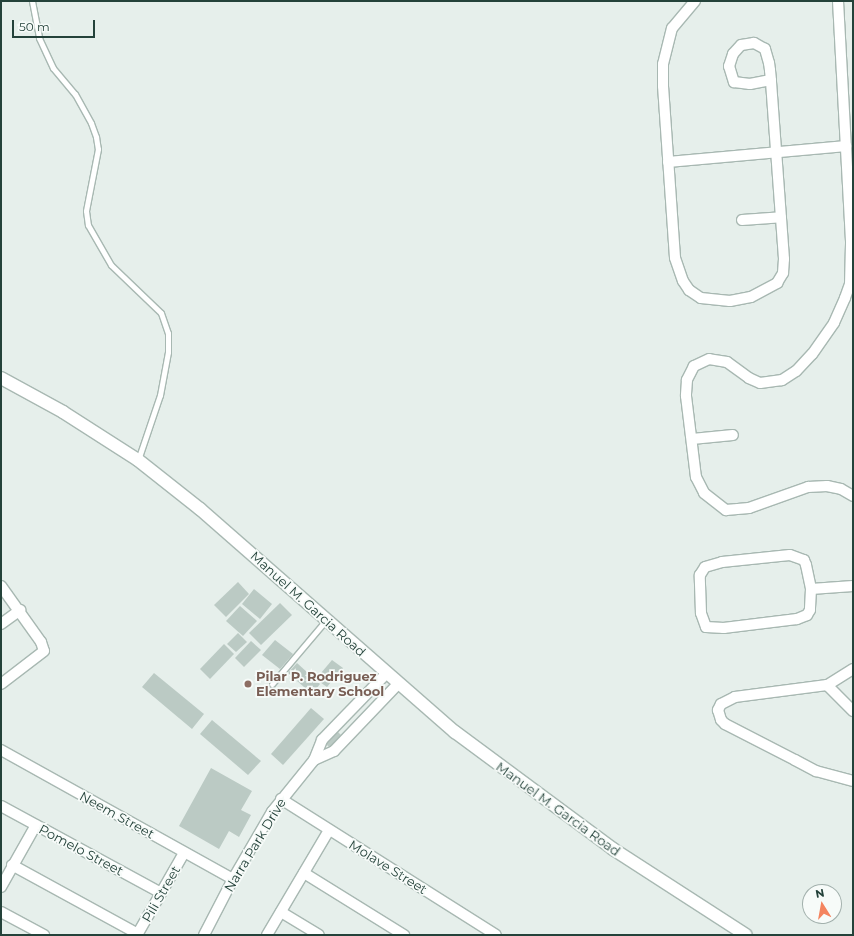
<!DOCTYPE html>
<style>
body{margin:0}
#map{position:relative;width:854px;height:936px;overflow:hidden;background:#e6efeb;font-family:Montserrat,sans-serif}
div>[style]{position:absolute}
.building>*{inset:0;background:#bbcac4}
.roads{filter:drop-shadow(1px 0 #a8b8b2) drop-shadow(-1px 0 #a8b8b2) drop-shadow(0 1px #a8b8b2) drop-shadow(0 -1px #a8b8b2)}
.lane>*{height:5px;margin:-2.5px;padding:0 2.5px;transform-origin:2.5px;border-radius:2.5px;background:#fff}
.street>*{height:10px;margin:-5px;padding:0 5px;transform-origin:5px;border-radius:5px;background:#fff}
.secondary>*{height:12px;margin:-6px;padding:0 6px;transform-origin:6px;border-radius:6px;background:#fff}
.dots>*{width:11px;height:11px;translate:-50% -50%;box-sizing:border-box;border:2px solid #f7fbf9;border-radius:50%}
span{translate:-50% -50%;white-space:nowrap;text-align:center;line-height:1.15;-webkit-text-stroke:3.5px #f7fbf9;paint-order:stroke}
.street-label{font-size:13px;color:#24423a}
.education-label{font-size:13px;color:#785e54;font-weight:700}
.left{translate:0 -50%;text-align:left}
.frame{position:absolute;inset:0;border:2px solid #24423a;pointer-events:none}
.north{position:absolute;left:802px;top:884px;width:40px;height:40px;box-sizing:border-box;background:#f7fbf9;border:1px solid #a3b1ad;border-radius:50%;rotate:349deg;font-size:11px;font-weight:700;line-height:16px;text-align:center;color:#24423a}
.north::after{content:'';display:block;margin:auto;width:14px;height:18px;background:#f4845f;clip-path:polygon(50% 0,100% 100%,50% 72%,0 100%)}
.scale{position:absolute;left:12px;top:20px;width:83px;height:18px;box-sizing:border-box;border:2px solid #24423a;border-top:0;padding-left:5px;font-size:12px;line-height:14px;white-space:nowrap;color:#24423a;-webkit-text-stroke:3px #f7fbf9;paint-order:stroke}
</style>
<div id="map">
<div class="building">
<div style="clip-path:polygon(238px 582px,249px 594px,226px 617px,214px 605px)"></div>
<div style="clip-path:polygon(254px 589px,272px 604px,260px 619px,242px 604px)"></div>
<div style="clip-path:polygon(280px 603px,292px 615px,261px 645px,249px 633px)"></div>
<div style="clip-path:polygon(240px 606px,257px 621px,243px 636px,226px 621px)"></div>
<div style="clip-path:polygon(238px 633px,247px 642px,236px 652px,227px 644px)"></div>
<div style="clip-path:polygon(275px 640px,293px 654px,280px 669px,262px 655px)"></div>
<div style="clip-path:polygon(251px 641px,261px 650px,244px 667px,235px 658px)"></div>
<div style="clip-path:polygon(224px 644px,234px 654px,210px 679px,200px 669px)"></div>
<div style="clip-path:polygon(332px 660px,343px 668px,332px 682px,321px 673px)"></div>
<div style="clip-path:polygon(297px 663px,320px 684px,312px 694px,288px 673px)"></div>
<div style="clip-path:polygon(154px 673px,204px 714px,192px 729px,142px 687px)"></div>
<div style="clip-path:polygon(321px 674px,331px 682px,327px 687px,317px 680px)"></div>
<div style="clip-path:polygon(311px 708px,324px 719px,283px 765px,271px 754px)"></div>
<div style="clip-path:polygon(212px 720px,261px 761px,248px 775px,200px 734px)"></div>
<div style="clip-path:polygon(336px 730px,341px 735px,330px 748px,325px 743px)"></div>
<div style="clip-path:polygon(211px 768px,252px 791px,241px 810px,251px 815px,239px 837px,229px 831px,219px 849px,179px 826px)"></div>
</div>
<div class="roads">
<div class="lane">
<div style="left:32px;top:1px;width:38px;rotate:79deg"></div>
<div style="left:39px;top:38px;width:33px;rotate:65deg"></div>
<div style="left:53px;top:68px;width:34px;rotate:50deg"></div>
<div style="left:75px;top:94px;width:33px;rotate:61deg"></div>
<div style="left:91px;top:123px;width:15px;rotate:70deg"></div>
<div style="left:96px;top:137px;width:12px;rotate:81deg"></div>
<div style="left:98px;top:149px;width:63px;rotate:101deg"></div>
<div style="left:86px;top:211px;width:14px;rotate:82deg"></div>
<div style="left:88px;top:225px;width:46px;rotate:60.1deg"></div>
<div style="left:111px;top:265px;width:69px;rotate:43.8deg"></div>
<div style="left:161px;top:313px;width:21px;rotate:71deg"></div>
<div style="left:168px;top:333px;width:19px;rotate:90deg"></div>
<div style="left:168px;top:352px;width:44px;rotate:100.5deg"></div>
<div style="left:160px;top:395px;width:69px;rotate:108.7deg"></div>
<div style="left:272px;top:684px;width:84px;rotate:-49.8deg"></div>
</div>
<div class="street">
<div style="left:695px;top:1px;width:35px;rotate:130deg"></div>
<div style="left:672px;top:28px;width:37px;rotate:104deg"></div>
<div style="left:663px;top:64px;width:22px;rotate:90deg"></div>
<div style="left:663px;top:86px;width:172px;rotate:86deg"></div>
<div style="left:675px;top:258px;width:24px;rotate:71deg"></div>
<div style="left:683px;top:281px;width:11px;rotate:56deg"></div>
<div style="left:689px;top:290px;width:14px;rotate:34deg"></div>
<div style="left:701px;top:298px;width:29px;rotate:6deg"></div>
<div style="left:730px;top:301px;width:21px;rotate:-11deg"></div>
<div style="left:751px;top:297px;width:30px;rotate:-28deg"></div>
<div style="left:777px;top:283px;width:12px;rotate:-59deg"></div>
<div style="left:783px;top:273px;width:14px;rotate:-86deg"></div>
<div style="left:784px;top:259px;width:179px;rotate:-94.2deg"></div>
<div style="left:771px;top:80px;width:10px;rotate:-96deg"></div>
<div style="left:770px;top:70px;width:7px;rotate:-98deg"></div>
<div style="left:769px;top:63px;width:15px;rotate:-106deg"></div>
<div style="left:765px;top:49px;width:13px;rotate:-151deg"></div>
<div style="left:754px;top:43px;width:13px;rotate:171deg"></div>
<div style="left:741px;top:45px;width:12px;rotate:132deg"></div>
<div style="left:733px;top:54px;width:13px;rotate:108deg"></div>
<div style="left:729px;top:66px;width:17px;rotate:73deg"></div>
<div style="left:734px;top:82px;width:16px;rotate:7deg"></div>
<div style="left:750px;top:84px;width:21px;rotate:-11deg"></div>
<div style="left:838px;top:1px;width:243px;rotate:86.9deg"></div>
<div style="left:851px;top:244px;width:40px;rotate:91.4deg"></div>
<div style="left:850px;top:284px;width:15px;rotate:110deg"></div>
<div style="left:845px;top:298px;width:27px;rotate:114deg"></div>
<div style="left:834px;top:323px;width:38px;rotate:125deg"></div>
<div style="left:812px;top:354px;width:23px;rotate:133deg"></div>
<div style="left:796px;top:371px;width:17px;rotate:147deg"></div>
<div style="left:782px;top:380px;width:22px;rotate:172deg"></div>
<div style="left:760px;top:383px;width:12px;rotate:-156deg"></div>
<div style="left:749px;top:378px;width:27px;rotate:-144deg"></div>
<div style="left:727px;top:362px;width:18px;rotate:-171deg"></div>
<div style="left:709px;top:359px;width:17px;rotate:155deg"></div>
<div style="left:694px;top:366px;width:16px;rotate:117deg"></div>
<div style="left:687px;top:380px;width:16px;rotate:94deg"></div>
<div style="left:686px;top:396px;width:82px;rotate:83deg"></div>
<div style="left:696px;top:477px;width:18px;rotate:63deg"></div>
<div style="left:704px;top:493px;width:28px;rotate:38deg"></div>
<div style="left:726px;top:510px;width:23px;rotate:-5deg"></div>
<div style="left:749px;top:508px;width:63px;rotate:-19.6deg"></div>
<div style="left:808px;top:487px;width:19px;rotate:-3deg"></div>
<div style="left:827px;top:486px;width:14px;rotate:12deg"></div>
<div style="left:841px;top:489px;width:14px;rotate:30deg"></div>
<div style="left:668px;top:162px;width:179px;rotate:-5.1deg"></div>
<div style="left:742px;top:220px;width:39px;rotate:-4deg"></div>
<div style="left:692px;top:439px;width:41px;rotate:-5.6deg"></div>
<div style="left:790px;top:555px;width:15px;rotate:20deg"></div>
<div style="left:804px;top:560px;width:5px;rotate:68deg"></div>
<div style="left:806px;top:565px;width:25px;rotate:78deg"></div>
<div style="left:811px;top:589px;width:21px;rotate:93deg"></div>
<div style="left:810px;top:610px;width:6px;rotate:121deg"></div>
<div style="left:807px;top:615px;width:11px;rotate:158deg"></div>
<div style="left:797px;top:619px;width:74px;rotate:173deg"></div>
<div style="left:724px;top:628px;width:18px;rotate:-177deg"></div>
<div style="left:706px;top:627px;width:15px;rotate:-110deg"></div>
<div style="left:701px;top:613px;width:38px;rotate:-92deg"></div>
<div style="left:700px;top:575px;width:9px;rotate:-58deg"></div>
<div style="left:705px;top:567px;width:18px;rotate:-16deg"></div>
<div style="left:722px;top:562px;width:68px;rotate:-5.9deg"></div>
<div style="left:1px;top:586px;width:69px;rotate:54.5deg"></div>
<div style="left:41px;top:642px;width:9px;rotate:72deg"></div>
<div style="left:44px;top:651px;width:54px;rotate:142.5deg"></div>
<div style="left:811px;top:589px;width:42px;rotate:-4.1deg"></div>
<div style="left:1px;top:624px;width:24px;rotate:-36deg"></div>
<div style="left:853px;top:669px;width:31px;rotate:148deg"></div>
<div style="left:827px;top:685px;width:93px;rotate:172.6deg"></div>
<div style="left:735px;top:697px;width:16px;rotate:153deg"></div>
<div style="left:721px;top:704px;width:7px;rotate:117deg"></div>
<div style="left:718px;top:710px;width:10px;rotate:73deg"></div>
<div style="left:721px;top:720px;width:6px;rotate:45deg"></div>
<div style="left:725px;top:724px;width:79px;rotate:27.2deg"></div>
<div style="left:795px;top:760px;width:24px;rotate:28deg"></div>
<div style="left:816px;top:771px;width:38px;rotate:15deg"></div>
<div style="left:827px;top:685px;width:37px;rotate:45deg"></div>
<div style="left:1px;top:750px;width:265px;rotate:29.1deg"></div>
<div style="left:314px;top:760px;width:22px;rotate:-24deg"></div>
<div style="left:334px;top:751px;width:93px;rotate:-46.3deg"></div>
<div style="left:281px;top:799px;width:254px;rotate:32.3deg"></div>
<div style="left:1px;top:806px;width:182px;rotate:28.5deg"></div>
<div style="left:12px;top:865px;width:144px;rotate:28.7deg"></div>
<div style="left:304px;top:873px;width:118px;rotate:31.8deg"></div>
<div style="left:1px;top:887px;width:71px;rotate:-60.6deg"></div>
<div style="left:1px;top:912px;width:49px;rotate:28.1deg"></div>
<div style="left:281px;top:912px;width:44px;rotate:31.2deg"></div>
<div style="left:137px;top:935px;width:95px;rotate:-60.2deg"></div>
<div style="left:204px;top:935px;width:63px;rotate:-62.6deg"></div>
<div style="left:233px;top:879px;width:78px;rotate:-59.8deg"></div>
<div style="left:272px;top:812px;width:67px;rotate:-51.1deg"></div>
<div style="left:314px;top:760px;width:22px;rotate:-68deg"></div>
<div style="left:322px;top:740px;width:92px;rotate:-45.9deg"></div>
<div style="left:267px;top:935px;width:122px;rotate:-59.4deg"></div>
</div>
<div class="secondary">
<div style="left:1px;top:378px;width:71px;rotate:28.7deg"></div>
<div style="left:63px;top:412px;width:89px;rotate:32.6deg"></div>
<div style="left:138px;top:460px;width:79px;rotate:38.3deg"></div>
<div style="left:200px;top:509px;width:339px;rotate:41.2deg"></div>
<div style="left:455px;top:732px;width:197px;rotate:36.5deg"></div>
<div style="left:613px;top:849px;width:158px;rotate:32.9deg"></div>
</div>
</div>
<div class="dots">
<div style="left:248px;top:684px;background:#8d6e63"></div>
</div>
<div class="street-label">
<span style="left:308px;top:604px;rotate:42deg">Manuel M. Garcia Road</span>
<span style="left:558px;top:809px;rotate:36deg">Manuel M. Garcia Road</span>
<span style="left:117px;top:815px;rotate:29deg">Neem Street</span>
<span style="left:255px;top:845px;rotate:-59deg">Narra Park Drive</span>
<span style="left:81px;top:850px;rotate:28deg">Pomelo Street</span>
<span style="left:388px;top:867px;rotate:32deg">Molave Street</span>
<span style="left:161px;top:894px;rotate:-60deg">Pili Street</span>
</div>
<div class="education-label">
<span class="left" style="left:256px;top:684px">Pilar P. Rodriguez<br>Elementary School</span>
</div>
<div class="frame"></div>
<div class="north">N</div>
<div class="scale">50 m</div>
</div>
